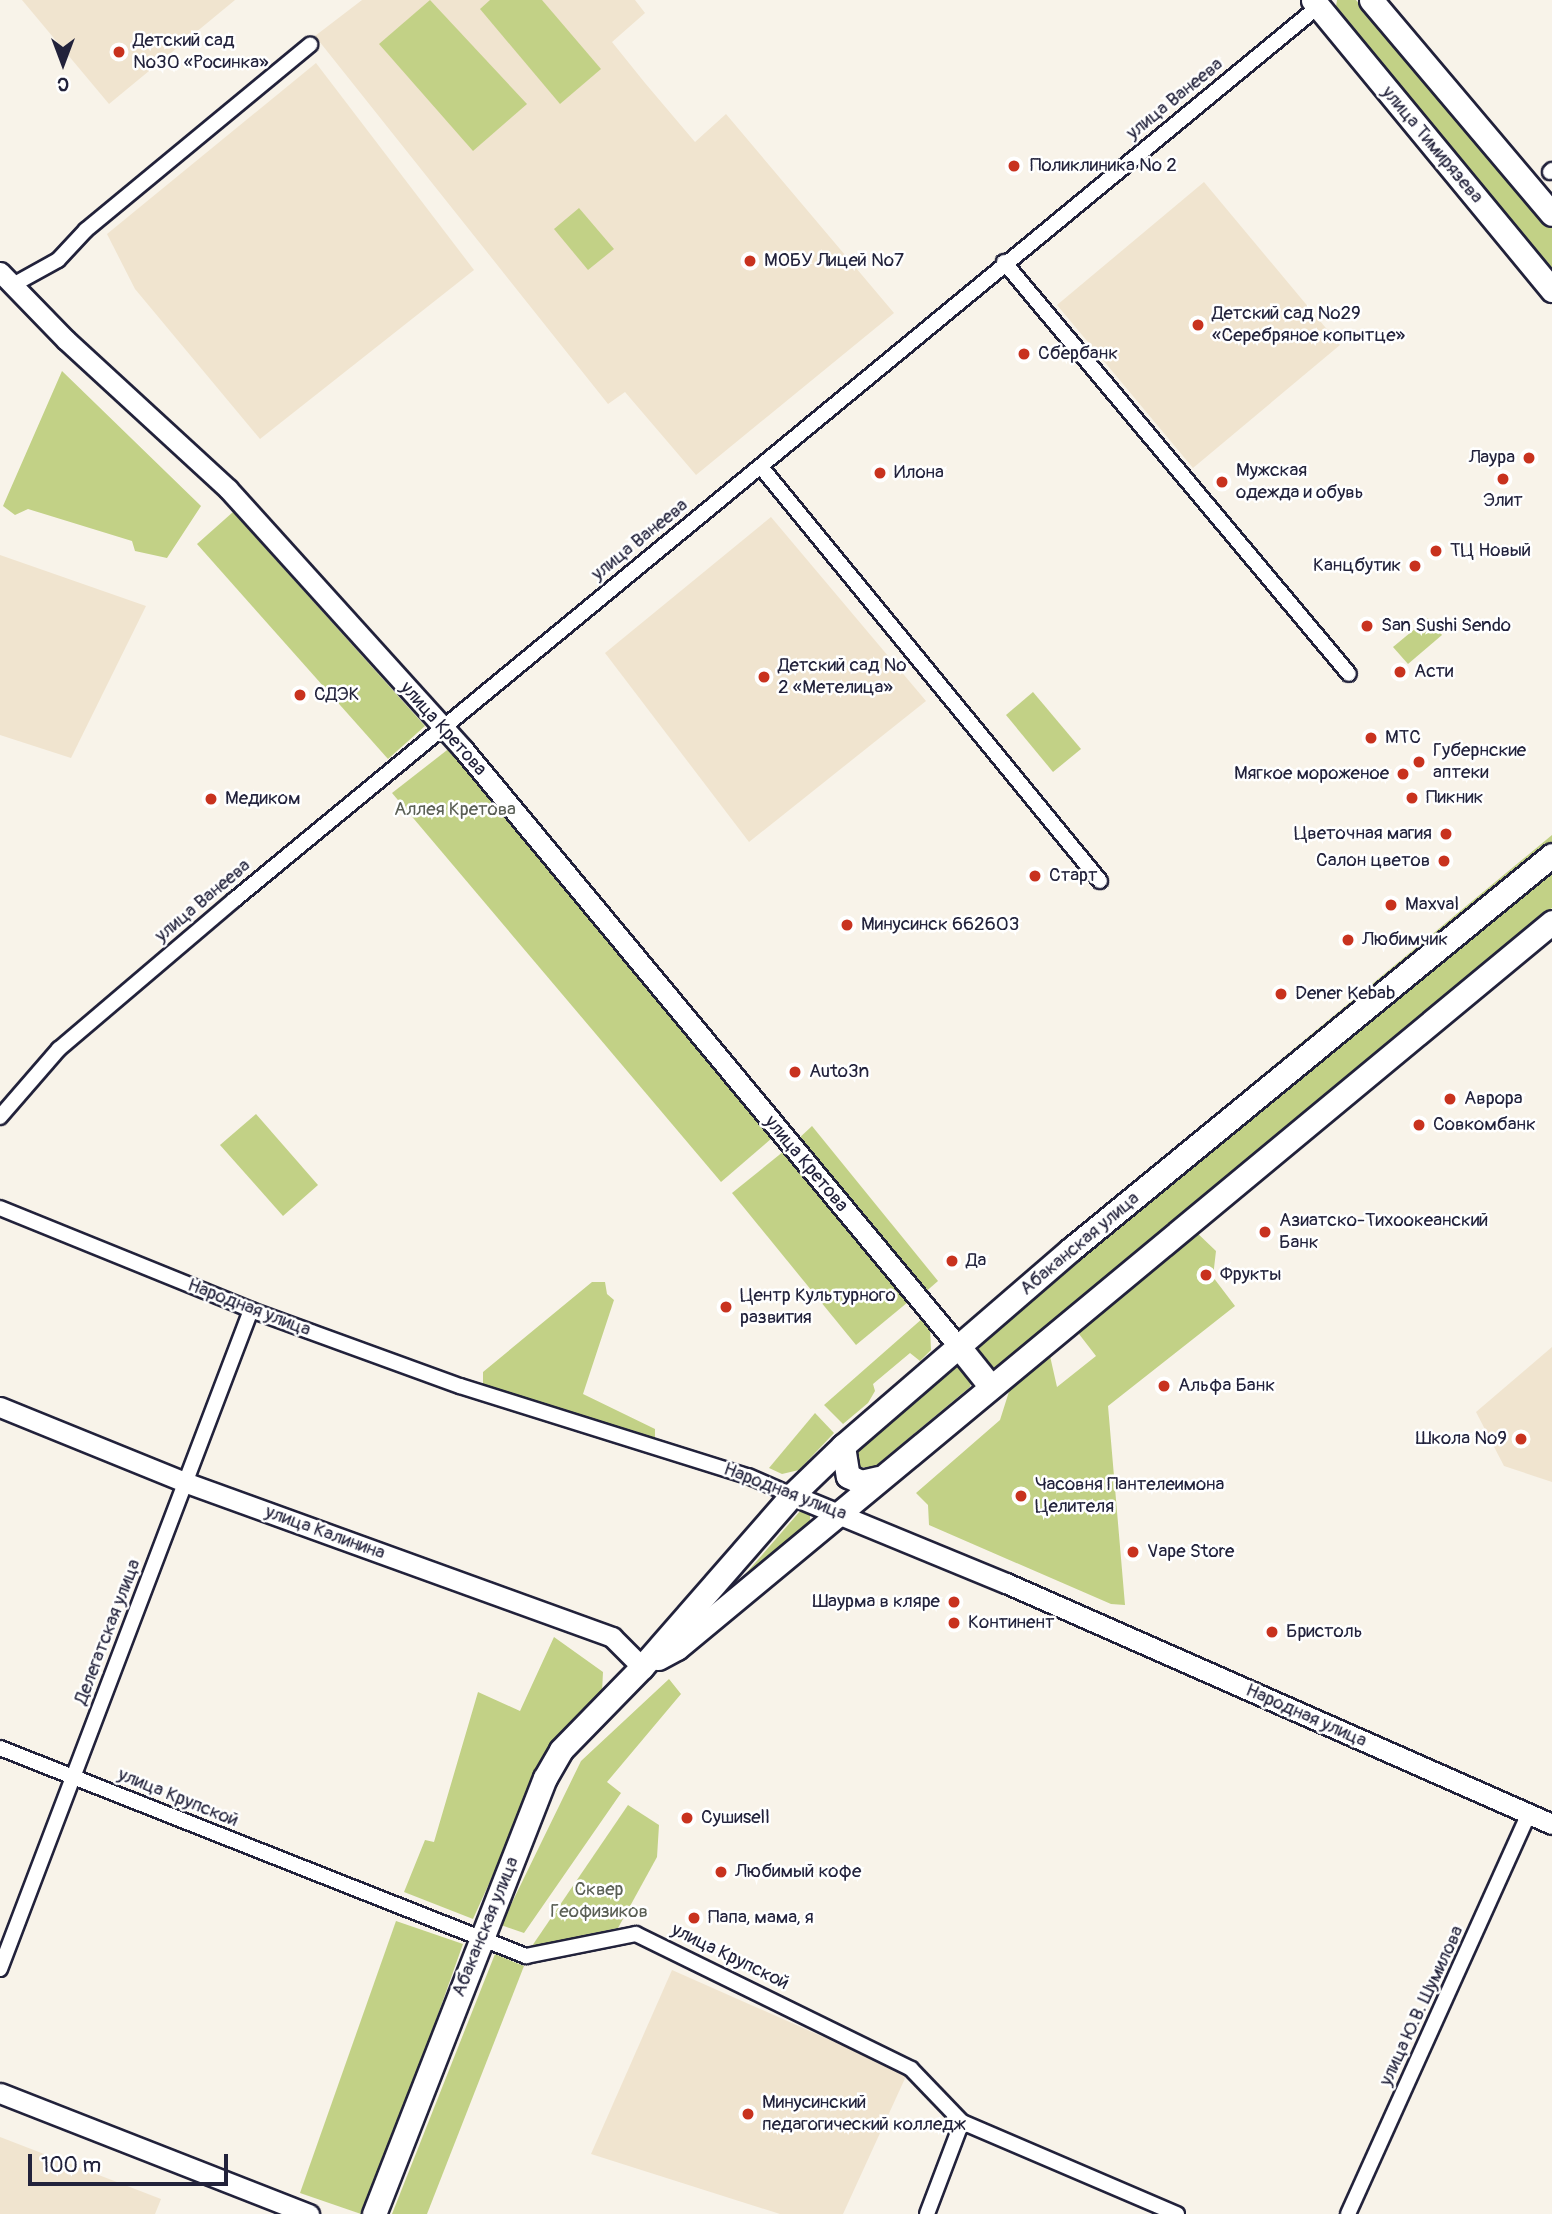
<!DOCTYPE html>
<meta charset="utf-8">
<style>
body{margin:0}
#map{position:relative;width:1552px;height:2214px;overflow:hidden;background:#f8f3e9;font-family:Pangolin,sans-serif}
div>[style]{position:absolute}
.built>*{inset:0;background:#f0e4cf}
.green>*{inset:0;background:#c2d186}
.roads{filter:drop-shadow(2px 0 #22223b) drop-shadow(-2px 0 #22223b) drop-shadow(0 2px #22223b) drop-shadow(0 -2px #22223b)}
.street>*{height:14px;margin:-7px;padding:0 7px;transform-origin:7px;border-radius:7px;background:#fff}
.secondary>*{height:19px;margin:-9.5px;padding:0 9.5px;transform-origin:9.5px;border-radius:9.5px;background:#fff}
.primary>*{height:23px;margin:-11.5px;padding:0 11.5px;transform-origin:11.5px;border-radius:11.5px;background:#fff}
.dots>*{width:19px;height:19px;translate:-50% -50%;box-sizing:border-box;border:4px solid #fff;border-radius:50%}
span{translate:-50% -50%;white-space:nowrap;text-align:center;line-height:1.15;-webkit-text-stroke:5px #fff;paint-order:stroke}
.poi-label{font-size:19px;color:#22223b}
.left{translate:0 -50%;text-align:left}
.right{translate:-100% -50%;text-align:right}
.street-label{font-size:19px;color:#22223b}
.park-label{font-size:19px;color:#5a5f55}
.north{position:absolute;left:28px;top:28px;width:70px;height:70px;-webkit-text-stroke:5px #fff;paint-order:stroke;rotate:180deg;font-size:19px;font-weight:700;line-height:28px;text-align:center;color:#22223b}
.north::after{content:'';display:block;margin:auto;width:24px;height:32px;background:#22223b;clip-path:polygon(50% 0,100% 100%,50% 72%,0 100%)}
.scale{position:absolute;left:28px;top:2154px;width:200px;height:32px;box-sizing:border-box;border:4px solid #22223b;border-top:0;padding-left:9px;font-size:21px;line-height:24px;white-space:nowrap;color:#22223b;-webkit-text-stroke:5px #fff;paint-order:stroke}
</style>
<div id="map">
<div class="built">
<div style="clip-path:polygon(22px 0,235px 0,109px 104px)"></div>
<div style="clip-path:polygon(362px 0,635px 0,645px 13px,612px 42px,645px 83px,695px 142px,726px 114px,894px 313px,696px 475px,625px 392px,608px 404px,315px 36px)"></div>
<div style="clip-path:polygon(316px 63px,474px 270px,260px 439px,135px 289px,107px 234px)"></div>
<div style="clip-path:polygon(1204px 182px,1340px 345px,1193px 468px,1057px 305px)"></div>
<div style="clip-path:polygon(771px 517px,926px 701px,749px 842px,605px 653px)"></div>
<div style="clip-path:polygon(0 555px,146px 606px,71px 758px,0 735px)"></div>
<div style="clip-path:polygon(1552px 1347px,1552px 1482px,1504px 1466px,1476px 1412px)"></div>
<div style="clip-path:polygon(672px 1970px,907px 2074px,843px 2214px,780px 2214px,591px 2154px)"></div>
<div style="clip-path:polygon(0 2137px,161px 2199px,155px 2214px,0 2214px)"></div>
</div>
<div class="green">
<div style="clip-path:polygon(430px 0,527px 104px,473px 151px,379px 44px)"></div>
<div style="clip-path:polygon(490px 0,542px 0,601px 69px,560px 104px,480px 9px)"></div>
<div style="clip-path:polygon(1337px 0,1356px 0,1552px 227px,1552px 278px,1335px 13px)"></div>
<div style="clip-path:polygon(579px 208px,614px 249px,588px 270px,554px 229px)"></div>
<div style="clip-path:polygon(62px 371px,201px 506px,167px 558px,135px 551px,132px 541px,28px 509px,15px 515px,3px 506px)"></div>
<div style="clip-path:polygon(233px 512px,425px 726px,388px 759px,197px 544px)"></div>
<div style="clip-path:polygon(1428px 618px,1442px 635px,1408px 664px,1393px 647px)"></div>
<div style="clip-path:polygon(1033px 692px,1081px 749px,1053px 772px,1006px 715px)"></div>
<div style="clip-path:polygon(451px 747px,772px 1138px,721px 1182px,392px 793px)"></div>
<div style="clip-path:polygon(1552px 835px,1552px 846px,1089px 1226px,1104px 1206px)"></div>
<div style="clip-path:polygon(1552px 868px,1552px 908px,993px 1369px,985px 1368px,973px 1346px)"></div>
<div style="clip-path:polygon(256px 1114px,318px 1185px,283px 1216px,220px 1145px)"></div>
<div style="clip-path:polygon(812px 1126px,938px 1281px,922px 1295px,796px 1141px)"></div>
<div style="clip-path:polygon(784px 1151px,908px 1302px,856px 1345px,732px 1193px)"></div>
<div style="clip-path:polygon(1193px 1229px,1216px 1251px,1213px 1277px,1235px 1306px,1108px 1406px,1125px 1605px,1111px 1604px,929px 1525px,928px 1505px,916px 1493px,1000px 1420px,1013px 1379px,1050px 1356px,1057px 1387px,1096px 1356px,1079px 1334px,1093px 1313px)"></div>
<div style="clip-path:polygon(592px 1282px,605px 1282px,607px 1294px,614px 1300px,583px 1394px,655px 1429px,655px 1441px,647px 1442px,578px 1415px,483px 1388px,483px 1372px)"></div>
<div style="clip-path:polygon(923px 1318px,930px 1327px,931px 1350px,920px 1361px,910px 1353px,873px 1384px,875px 1391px,868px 1403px,843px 1424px,824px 1405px)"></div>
<div style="clip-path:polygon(960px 1363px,972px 1377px,970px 1387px,873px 1468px,860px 1467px,853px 1447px,951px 1364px)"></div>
<div style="clip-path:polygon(815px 1413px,834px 1433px,799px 1470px,782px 1474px,769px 1468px)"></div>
<div style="clip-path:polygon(801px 1510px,810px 1514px,810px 1521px,742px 1578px)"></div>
<div style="clip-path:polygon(554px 1637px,603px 1672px,602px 1692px,549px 1751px,473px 1919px,404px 1892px,425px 1840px,434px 1842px,478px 1692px,520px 1711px)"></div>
<div style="clip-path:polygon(669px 1679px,681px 1694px,607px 1782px,621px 1793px,524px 1933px,501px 1925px,581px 1761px)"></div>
<div style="clip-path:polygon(628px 1805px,659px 1825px,657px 1857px,618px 1928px,532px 1946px)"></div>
<div style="clip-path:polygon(396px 1921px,463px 1944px,367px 2214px,361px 2214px,300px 2193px)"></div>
<div style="clip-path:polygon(495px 1954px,524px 1966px,427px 2214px,392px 2214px)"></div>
</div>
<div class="roads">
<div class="street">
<div style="left:1550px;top:172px;width:3px;rotate:-45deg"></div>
<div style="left:1004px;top:262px;width:537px;rotate:50.06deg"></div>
<div style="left:11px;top:286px;width:54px;rotate:-29deg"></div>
<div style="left:58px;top:260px;width:41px;rotate:-47deg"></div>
<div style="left:86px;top:230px;width:291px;rotate:-39.6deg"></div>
<div style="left:761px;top:467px;width:535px;rotate:50.69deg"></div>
<div style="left:0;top:1117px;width:90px;rotate:-49.1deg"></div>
<div style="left:59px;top:1049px;width:230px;rotate:-40.4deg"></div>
<div style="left:234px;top:900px;width:1406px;rotate:-39.49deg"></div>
<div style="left:0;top:1208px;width:271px;rotate:22.1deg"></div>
<div style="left:251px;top:1310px;width:222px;rotate:20deg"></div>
<div style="left:460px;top:1386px;width:302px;rotate:17.4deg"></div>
<div style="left:748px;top:1476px;width:48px;rotate:23.4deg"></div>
<div style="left:0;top:1748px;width:566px;rotate:21.58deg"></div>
<div style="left:526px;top:1956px;width:112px;rotate:-11.3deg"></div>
<div style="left:636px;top:1934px;width:306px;rotate:26.1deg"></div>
<div style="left:911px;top:2069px;width:74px;rotate:46.1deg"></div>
<div style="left:962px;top:2122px;width:234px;rotate:23.2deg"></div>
<div style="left:0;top:1969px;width:705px;rotate:-69.15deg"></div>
<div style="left:927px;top:2214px;width:98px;rotate:-69.2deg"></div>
<div style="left:1348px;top:2214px;width:439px;rotate:-65.7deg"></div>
</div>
<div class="secondary">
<div style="left:0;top:272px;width:95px;rotate:45.9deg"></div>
<div style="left:66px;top:340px;width:220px;rotate:42.6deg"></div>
<div style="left:228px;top:489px;width:350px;rotate:47.9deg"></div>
<div style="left:463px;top:749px;width:777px;rotate:50.33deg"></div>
<div style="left:0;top:1407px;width:202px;rotate:22.1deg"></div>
<div style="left:187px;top:1483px;width:452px;rotate:19.9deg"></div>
<div style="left:612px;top:1637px;width:42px;rotate:45deg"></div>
<div style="left:792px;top:1495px;width:231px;rotate:22.4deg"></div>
<div style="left:1006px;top:1583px;width:597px;rotate:23.82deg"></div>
<div style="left:0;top:2093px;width:332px;rotate:21.4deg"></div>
</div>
<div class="primary">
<div style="left:1313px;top:0;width:376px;rotate:50.5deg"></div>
<div style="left:1371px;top:0;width:280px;rotate:49.8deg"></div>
<div style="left:959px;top:1347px;width:51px;rotate:51.3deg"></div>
<div style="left:843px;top:1446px;width:30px;rotate:81deg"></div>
<div style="left:848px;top:1476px;width:14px;rotate:25deg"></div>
<div style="left:861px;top:1482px;width:18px;rotate:-13deg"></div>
<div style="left:658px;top:1658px;width:21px;rotate:-28deg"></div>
<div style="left:677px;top:1648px;width:1137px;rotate:-39.68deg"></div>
<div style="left:374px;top:2214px;width:468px;rotate:-68.6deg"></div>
<div style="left:545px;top:1778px;width:32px;rotate:-60deg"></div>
<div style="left:561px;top:1750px;width:116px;rotate:-45.7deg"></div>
<div style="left:642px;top:1667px;width:228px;rotate:-48.9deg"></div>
<div style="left:792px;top:1495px;width:71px;rotate:-43.9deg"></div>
<div style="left:843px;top:1446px;width:300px;rotate:-40.8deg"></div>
<div style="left:1070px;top:1250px;width:623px;rotate:-39.33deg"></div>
</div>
</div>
<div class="dots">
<div style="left:119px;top:52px;background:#c8321e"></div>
<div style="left:1014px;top:166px;background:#c8321e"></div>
<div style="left:750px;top:261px;background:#c8321e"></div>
<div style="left:1198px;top:325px;background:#c8321e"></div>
<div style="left:1024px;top:354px;background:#c8321e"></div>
<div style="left:1529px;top:458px;background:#c8321e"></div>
<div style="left:880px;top:473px;background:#c8321e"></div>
<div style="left:1503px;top:479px;background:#c8321e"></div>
<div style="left:1222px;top:482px;background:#c8321e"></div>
<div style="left:1436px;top:551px;background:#c8321e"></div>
<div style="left:1415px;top:566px;background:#c8321e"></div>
<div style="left:1367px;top:626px;background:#c8321e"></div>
<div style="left:1400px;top:672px;background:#c8321e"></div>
<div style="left:764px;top:677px;background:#c8321e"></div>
<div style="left:300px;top:695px;background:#c8321e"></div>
<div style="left:1371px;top:738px;background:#c8321e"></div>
<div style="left:1419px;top:762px;background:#c8321e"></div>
<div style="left:1403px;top:774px;background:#c8321e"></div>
<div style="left:1412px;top:798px;background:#c8321e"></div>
<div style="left:211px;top:799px;background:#c8321e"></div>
<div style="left:1446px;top:834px;background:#c8321e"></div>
<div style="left:1444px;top:861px;background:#c8321e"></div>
<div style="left:1035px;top:876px;background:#c8321e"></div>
<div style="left:1391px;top:905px;background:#c8321e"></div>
<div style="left:847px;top:925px;background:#c8321e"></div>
<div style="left:1348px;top:940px;background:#c8321e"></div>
<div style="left:1281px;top:994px;background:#c8321e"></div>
<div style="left:795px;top:1072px;background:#c8321e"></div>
<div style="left:1450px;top:1099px;background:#c8321e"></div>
<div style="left:1419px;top:1125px;background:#c8321e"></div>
<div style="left:1265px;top:1232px;background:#c8321e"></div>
<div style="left:952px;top:1261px;background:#c8321e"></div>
<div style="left:1206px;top:1275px;background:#c8321e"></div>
<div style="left:726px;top:1307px;background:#c8321e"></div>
<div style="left:1164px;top:1386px;background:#c8321e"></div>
<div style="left:1521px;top:1439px;background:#c8321e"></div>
<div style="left:1021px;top:1496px;background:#c8321e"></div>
<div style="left:1133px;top:1552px;background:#c8321e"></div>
<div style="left:954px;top:1602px;background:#c8321e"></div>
<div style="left:954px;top:1623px;background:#c8321e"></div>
<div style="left:1272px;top:1632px;background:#c8321e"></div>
<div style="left:687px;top:1818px;background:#c8321e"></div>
<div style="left:721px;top:1872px;background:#c8321e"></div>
<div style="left:694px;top:1918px;background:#c8321e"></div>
<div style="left:748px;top:2114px;background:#c8321e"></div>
</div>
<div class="poi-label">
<span class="left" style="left:133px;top:52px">Детский сад<br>№30 «Росинка»</span>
<span class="left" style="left:1030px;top:166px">Поликлиника № 2</span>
<span class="left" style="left:764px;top:261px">МОБУ Лицей №7</span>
<span class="left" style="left:1212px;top:325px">Детский сад №29<br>«Серебряное копытце»</span>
<span class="left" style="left:1038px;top:354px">Сбербанк</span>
<span class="right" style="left:1515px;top:458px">Лаура</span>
<span class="left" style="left:1236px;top:482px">Мужская<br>одежда и обувь</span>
<span class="left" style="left:894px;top:473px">Илона</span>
<span style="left:1503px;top:501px">Элит</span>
<span class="left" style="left:1450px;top:551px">ТЦ Новый</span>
<span class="right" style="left:1401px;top:566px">Канцбутик</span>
<span class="left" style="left:1381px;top:626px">San Sushi Sendo</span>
<span class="left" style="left:778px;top:677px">Детский сад №<br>2 «Метелица»</span>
<span class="left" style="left:1414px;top:672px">Асти</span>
<span class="left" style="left:314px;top:695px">СДЭК</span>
<span class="left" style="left:1385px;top:738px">МТС</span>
<span class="left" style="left:1433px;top:762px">Губернские<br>аптеки</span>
<span class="right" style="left:1389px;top:774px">Мягкое мороженое</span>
<span class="left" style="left:1426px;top:798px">Пикник</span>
<span class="left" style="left:225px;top:799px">Медиком</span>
<span class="right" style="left:1432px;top:834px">Цветочная магия</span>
<span class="right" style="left:1430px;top:861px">Салон цветов</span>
<span class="left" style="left:1049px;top:876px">Старт</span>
<span class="left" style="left:1405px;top:905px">Maxval</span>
<span class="left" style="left:861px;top:925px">Минусинск 662603</span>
<span class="left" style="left:1362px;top:940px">Любимчик</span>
<span class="left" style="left:1295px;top:994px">Dener Kebab</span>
<span class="left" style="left:809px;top:1072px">Auto3n</span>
<span class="left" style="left:1464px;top:1099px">Аврора</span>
<span class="left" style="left:1433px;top:1125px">Совкомбанк</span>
<span class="left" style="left:1279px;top:1232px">Азиатско-Тихоокеанский<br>Банк</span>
<span class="left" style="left:966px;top:1261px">Да</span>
<span class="left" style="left:1220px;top:1275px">Фрукты</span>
<span class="left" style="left:740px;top:1307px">Центр Культурного<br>развития</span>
<span class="left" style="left:1178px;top:1386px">Альфа Банк</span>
<span class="right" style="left:1507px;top:1439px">Школа №9</span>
<span class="left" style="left:1035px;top:1496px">Часовня Пантелеимона<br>Целителя</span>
<span class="left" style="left:1147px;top:1552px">Vape Store</span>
<span class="right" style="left:940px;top:1602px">Шаурма в кляре</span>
<span class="left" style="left:968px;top:1623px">Континент</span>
<span class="left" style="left:1286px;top:1632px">Бристоль</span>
<span class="left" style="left:701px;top:1818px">Сушиsell</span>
<span class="left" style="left:735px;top:1872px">Любимый кофе</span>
<span class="left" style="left:708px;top:1918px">Папа, мама, я</span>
<span class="left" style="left:762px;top:2114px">Минусинский<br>педагогический колледж</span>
</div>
<div class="street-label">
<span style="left:1175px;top:99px;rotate:-39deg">улица Ванеева</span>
<span style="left:1432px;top:145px;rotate:50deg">улица Тимирязева</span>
<span style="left:640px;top:540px;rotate:-39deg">улица Ванеева</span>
<span style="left:443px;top:729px;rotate:48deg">улица Кретова</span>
<span style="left:203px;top:901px;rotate:-40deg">улица Ванеева</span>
<span style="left:806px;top:1164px;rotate:50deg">улица Кретова</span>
<span style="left:1080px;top:1244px;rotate:-40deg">Абаканская улица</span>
<span style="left:249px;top:1308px;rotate:21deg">Народная улица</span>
<span style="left:785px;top:1492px;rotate:21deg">Народная улица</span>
<span style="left:325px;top:1533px;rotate:20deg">улица Калинина</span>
<span style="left:108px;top:1632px;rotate:-69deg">Делегатская улица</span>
<span style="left:1306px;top:1716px;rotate:24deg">Народная улица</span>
<span style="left:178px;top:1798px;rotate:22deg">улица Крупской</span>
<span style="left:486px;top:1927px;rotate:-68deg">Абаканская улица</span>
<span style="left:730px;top:1957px;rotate:26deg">улица Крупской</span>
<span style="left:1422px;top:2006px;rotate:-65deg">улица Ю.В. Шумилова</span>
</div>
<div class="park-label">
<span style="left:455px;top:810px">Аллея Кретова</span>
<span style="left:599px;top:1901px">Сквер<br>Геофизиков</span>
</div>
<div class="north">С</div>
<div class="scale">100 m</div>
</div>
